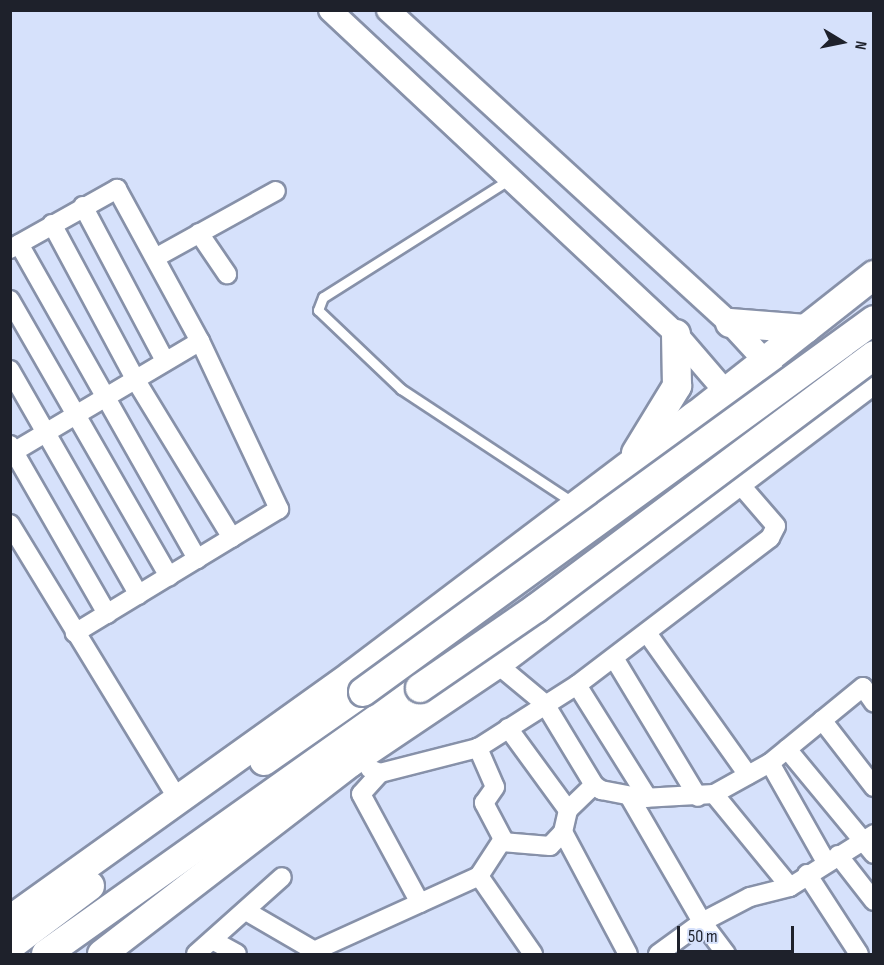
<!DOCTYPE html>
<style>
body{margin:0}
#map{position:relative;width:884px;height:965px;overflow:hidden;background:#d6e1fb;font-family:"Sofia Sans Condensed",sans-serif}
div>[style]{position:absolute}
.roads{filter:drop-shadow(2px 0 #8791a9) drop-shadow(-2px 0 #8791a9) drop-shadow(0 2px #8791a9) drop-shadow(0 -2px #8791a9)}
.service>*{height:9px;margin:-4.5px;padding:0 4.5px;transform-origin:4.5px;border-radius:4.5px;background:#fff}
.minor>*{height:18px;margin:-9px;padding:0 9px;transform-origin:9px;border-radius:9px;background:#fff}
.tertiary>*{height:22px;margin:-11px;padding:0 11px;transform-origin:11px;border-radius:11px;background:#fff}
.primary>*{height:28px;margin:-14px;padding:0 14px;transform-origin:14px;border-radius:14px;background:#fff}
.bridges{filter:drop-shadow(2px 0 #8791a9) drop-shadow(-2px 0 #8791a9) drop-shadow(0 2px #8791a9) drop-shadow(0 -2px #8791a9)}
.primary-bridge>*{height:28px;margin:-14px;padding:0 14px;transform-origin:14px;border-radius:14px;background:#fff}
span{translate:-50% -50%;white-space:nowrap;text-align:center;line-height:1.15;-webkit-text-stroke:4.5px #d6e1fb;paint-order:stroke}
.frame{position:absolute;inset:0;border:12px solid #1e212b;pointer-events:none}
.north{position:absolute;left:812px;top:12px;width:60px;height:60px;-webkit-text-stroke:4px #d6e1fb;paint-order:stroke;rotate:100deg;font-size:16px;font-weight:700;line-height:24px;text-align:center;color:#1e212b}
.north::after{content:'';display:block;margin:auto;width:21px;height:27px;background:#1e212b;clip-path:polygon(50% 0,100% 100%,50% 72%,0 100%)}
.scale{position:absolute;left:677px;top:926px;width:117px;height:27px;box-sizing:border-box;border:3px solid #1e212b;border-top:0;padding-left:8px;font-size:18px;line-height:21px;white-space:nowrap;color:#1e212b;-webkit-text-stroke:4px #d6e1fb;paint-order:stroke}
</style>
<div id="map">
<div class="roads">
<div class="service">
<div style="left:510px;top:179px;width:221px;rotate:147.7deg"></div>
<div style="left:323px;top:297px;width:14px;rotate:111deg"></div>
<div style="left:318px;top:310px;width:115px;rotate:43.6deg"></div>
<div style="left:401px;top:389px;width:207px;rotate:33.4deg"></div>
</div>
<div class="minor">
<div style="left:83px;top:206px;width:175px;rotate:62.1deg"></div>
<div style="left:52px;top:224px;width:176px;rotate:61.8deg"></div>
<div style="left:135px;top:379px;width:186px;rotate:58.6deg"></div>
<div style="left:199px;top:233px;width:50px;rotate:55.7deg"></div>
<div style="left:19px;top:244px;width:362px;rotate:60.5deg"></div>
<div style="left:10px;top:249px;width:123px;rotate:-29.3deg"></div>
<div style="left:117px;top:189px;width:173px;rotate:61.4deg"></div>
<div style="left:200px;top:341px;width:186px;rotate:64.8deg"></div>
<div style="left:279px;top:509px;width:239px;rotate:148.7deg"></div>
<div style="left:155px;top:258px;width:138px;rotate:-29deg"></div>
<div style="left:10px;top:300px;width:319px;rotate:60.1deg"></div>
<div style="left:10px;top:370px;width:259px;rotate:60.2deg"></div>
<div style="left:10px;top:445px;width:195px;rotate:60.1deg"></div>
<div style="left:10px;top:454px;width:221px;rotate:-30.7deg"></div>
<div style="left:10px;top:524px;width:322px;rotate:58.6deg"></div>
<div style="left:647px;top:633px;width:174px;rotate:54.6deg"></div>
<div style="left:614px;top:658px;width:162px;rotate:58.9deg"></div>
<div style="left:497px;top:664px;width:62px;rotate:39.8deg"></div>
<div style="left:545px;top:704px;width:95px;rotate:58.8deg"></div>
<div style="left:577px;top:685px;width:133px;rotate:57.9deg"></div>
<div style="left:822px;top:720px;width:85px;rotate:52.2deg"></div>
<div style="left:508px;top:728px;width:102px;rotate:53.8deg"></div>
<div style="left:787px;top:749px;width:136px;rotate:50.4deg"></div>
<div style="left:770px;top:763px;width:114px;rotate:60.5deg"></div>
<div style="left:370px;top:769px;width:11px;rotate:22deg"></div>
<div style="left:380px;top:773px;width:101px;rotate:-14.3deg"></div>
<div style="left:380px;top:773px;width:28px;rotate:132deg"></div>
<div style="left:361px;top:794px;width:124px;rotate:61.6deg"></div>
<div style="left:714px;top:794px;width:120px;rotate:50.7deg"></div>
<div style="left:629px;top:796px;width:146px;rotate:59.9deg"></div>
<div style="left:702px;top:922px;width:40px;rotate:53deg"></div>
<div style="left:563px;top:832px;width:138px;rotate:62deg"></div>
<div style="left:502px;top:842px;width:48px;rotate:4.8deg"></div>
<div style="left:550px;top:846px;width:19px;rotate:-47deg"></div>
<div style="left:563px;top:832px;width:23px;rotate:-77deg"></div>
<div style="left:568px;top:810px;width:36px;rotate:-44deg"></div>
<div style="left:594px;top:785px;width:9px;rotate:36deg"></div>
<div style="left:601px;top:790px;width:43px;rotate:10.8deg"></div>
<div style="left:643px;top:798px;width:71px;rotate:-3.2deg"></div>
<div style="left:714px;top:794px;width:64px;rotate:-29deg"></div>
<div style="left:770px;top:763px;width:120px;rotate:-39.3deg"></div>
<div style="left:863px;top:687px;width:19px;rotate:55deg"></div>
<div style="left:838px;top:855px;width:58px;rotate:52deg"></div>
<div style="left:807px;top:874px;width:95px;rotate:57deg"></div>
<div style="left:479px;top:876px;width:95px;rotate:55.3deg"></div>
<div style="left:246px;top:911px;width:86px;rotate:30.2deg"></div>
<div style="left:214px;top:941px;width:26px;rotate:29deg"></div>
<div style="left:314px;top:951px;width:181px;rotate:-24.4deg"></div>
<div style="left:479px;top:876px;width:44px;rotate:-57deg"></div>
<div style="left:503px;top:839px;width:41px;rotate:-117.8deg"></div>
<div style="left:484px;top:803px;width:19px;rotate:-55deg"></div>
<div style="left:495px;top:787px;width:43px;rotate:-113.6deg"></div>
<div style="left:478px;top:748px;width:117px;rotate:-32.5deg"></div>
<div style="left:577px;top:685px;width:243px;rotate:-37.3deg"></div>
<div style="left:770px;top:538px;width:13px;rotate:-63deg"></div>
<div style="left:776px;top:526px;width:58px;rotate:-130.8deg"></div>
<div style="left:196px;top:954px;width:115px;rotate:-41.8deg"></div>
<div style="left:658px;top:954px;width:54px;rotate:-36deg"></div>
<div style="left:702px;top:922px;width:54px;rotate:-27.5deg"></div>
<div style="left:750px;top:897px;width:41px;rotate:-14deg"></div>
<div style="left:790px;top:887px;width:99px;rotate:-32.2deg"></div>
</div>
<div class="tertiary">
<div style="left:330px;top:10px;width:474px;rotate:43.1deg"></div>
<div style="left:676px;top:334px;width:152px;rotate:49.3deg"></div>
<div style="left:388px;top:10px;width:464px;rotate:42.5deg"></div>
<div style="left:730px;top:323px;width:52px;rotate:47.4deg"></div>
<div style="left:765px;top:361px;width:77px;rotate:54.5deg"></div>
</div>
<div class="primary">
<div style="left:730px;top:323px;width:76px;rotate:4.5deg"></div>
<div style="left:636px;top:453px;width:79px;rotate:-58.5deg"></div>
<div style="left:677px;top:386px;width:52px;rotate:-91.1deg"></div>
<div style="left:264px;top:761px;width:121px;rotate:-34.9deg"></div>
<div style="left:10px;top:920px;width:421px;rotate:-35.6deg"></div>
<div style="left:352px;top:675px;width:430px;rotate:-37.1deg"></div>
<div style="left:695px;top:416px;width:228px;rotate:-38.2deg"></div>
<div style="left:10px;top:946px;width:100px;rotate:-36.9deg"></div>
<div style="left:46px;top:954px;width:459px;rotate:-35.4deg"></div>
<div style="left:102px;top:954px;width:313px;rotate:-37.6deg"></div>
<div style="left:350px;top:763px;width:177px;rotate:-34deg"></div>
<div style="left:497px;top:664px;width:473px;rotate:-37.1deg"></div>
</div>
</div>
<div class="bridges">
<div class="primary-bridge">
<div style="left:420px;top:688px;width:140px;rotate:-34.5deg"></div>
<div style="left:535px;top:609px;width:424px;rotate:-36.8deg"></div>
<div style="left:363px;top:692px;width:632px;rotate:-36.05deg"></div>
</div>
</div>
<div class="frame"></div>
<div class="north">N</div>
<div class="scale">50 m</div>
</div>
